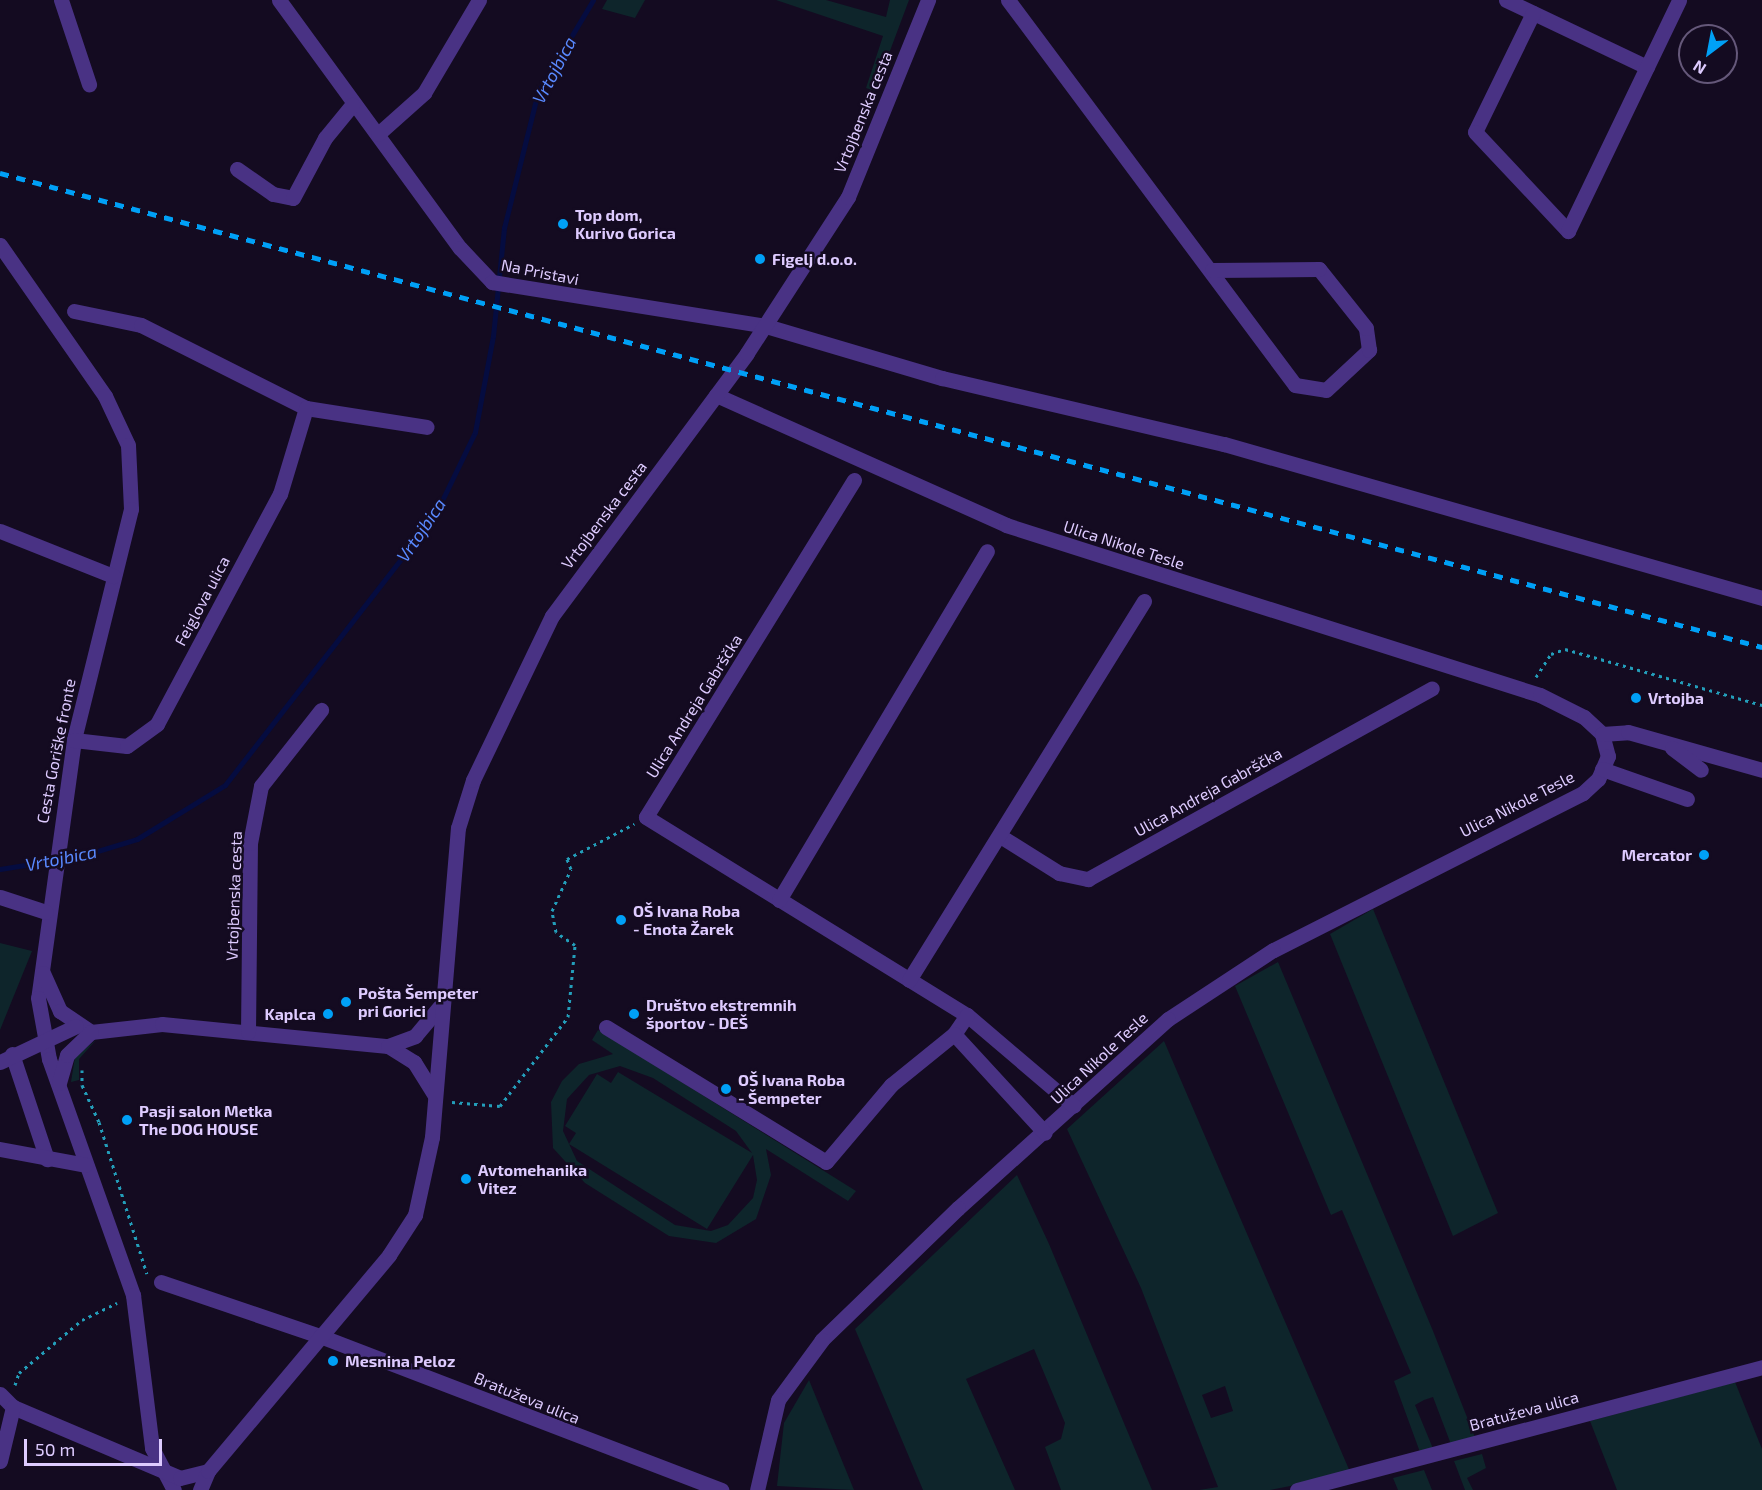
<!DOCTYPE html>
<meta charset="utf-8">
<style>
body{margin:0}
#map{position:relative;width:1762px;height:1490px;overflow:hidden;background:#140b21;font-family:"Exo 2",sans-serif}
div>[style]{position:absolute}
.green>*{inset:0;background:#0e252b}
.stream>*{height:5px;margin:-2.5px;padding:0 2.5px;transform-origin:2.5px;border-radius:2.5px;background:#050c40}
.path>*{height:3px;margin-top:-1.5px;transform-origin:0;background:repeating-linear-gradient(90deg,#239eba 0 3px,transparent 0 7.5px)}
.minor>*{height:15px;margin:-7.5px;padding:0 7.5px;transform-origin:7.5px;border-radius:7.5px;background:#493284}
.rail>*{height:4.5px;margin-top:-2.25px;transform-origin:0;background:repeating-linear-gradient(90deg,#00a0f6 0 9px,transparent 0 17px)}
.dots>*{width:16px;height:16px;translate:-50% -50%;box-sizing:border-box;border:3px solid #140b21;border-radius:50%}
span{translate:-50% -50%;white-space:nowrap;text-align:center;line-height:1.15;-webkit-text-stroke:5px #140b21;paint-order:stroke}
.street-label{font-size:16px;color:#decbff}
.poi-label{font-size:16px;color:#decbff;font-weight:700}
.left{translate:0 -50%;text-align:left}
.right{translate:-100% -50%;text-align:right}
.water-label{font-size:18px;color:#5989ff;font-style:italic}
.north{position:absolute;left:1678px;top:24px;width:60px;height:60px;box-sizing:border-box;background:#140b21;border:2px solid #65587a;border-radius:50%;rotate:212deg;font-size:16px;font-weight:700;line-height:24px;text-align:center;color:#decbff}
.north::after{content:'';display:block;margin:auto;width:21px;height:27px;background:#00a0f6;clip-path:polygon(50% 0,100% 100%,50% 72%,0 100%)}
.scale{position:absolute;left:24px;top:1439px;width:138px;height:27px;box-sizing:border-box;border:3px solid #decbff;border-top:0;padding-left:8px;font-size:18px;line-height:21px;white-space:nowrap;color:#decbff;-webkit-text-stroke:4px #140b21;paint-order:stroke}
</style>
<div id="map">
<div class="green">
<div style="clip-path:polygon(607px 0,645px 0,635px 18px,602px 9px)"></div>
<div style="clip-path:polygon(776px 0,826px 0,886px 17px,890px 0,909px 0,875px 91px,866px 88px,883px 36px)"></div>
<div style="clip-path:polygon(1373px 909px,1498px 1213px,1453px 1236px,1330px 934px)"></div>
<div style="clip-path:polygon(0 943px,32px 951px,0 1030px)"></div>
<div style="clip-path:polygon(1278px 962px,1433px 1331px,1476px 1440px,1452px 1447px,1433px 1397px,1424px 1400px,1415px 1405px,1434px 1451px,1421px 1455px,1394px 1381px,1411px 1373px,1342px 1210px,1331px 1215px,1235px 986px)"></div>
<div style="clip-path:polygon(evenodd,598px 1030px,856px 1191px,848px 1201px,766px 1149px,771px 1175px,756px 1219px,716px 1243px,669px 1236px,585px 1183px,553px 1148px,551px 1102px,562px 1081px,579px 1064px,613px 1054px,592px 1040px,598px 1030px,620px 1066px,653px 1078px,736px 1131px,752px 1153px,618px 1072px,611px 1083px,597px 1074px,565px 1126px,576px 1133px,569px 1144px,707px 1229px,753px 1155px,757px 1180px,753px 1198px,728px 1225px,711px 1231px,675px 1225px,577px 1161px,563px 1131px,567px 1099px,589px 1075px,620px 1066px)"></div>
<div style="clip-path:polygon(96px 1040px,79px 1059px,79px 1080px,71px 1082px,75px 1057px)"></div>
<div style="clip-path:polygon(evenodd,1164px 1041px,1257px 1257px,1351px 1474px,1270px 1490px,1199px 1490px,1218px 1487px,1141px 1288px,1067px 1129px,1164px 1041px,1225px 1386px,1233px 1411px,1211px 1418px,1202px 1395px,1225px 1386px)"></div>
<div style="clip-path:polygon(1017px 1175px,1049px 1244px,1152px 1490px,1061px 1490px,1045px 1447px,1061px 1439px,1065px 1423px,1034px 1349px,966px 1379px,1015px 1490px,923px 1490px,855px 1329px)"></div>
<div style="clip-path:polygon(809px 1380px,854px 1490px,777px 1486px,784px 1423px)"></div>
<div style="clip-path:polygon(1735px 1382px,1762px 1449px,1762px 1490px,1617px 1490px,1590px 1421px)"></div>
<div style="clip-path:polygon(1482px 1454px,1486px 1468px,1467px 1478px,1473px 1490px,1465px 1490px,1454px 1461px)"></div>
<div style="clip-path:polygon(1424px 1470px,1432px 1490px,1398px 1490px,1393px 1478px)"></div>
</div>
<div class="stream">
<div style="left:0;top:869px;width:82px;rotate:-9.1deg"></div>
<div style="left:81px;top:856px;width:59px;rotate:-16.9deg"></div>
<div style="left:137px;top:839px;width:103px;rotate:-31.5deg"></div>
<div style="left:225px;top:785px;width:340px;rotate:-52.1deg"></div>
<div style="left:434px;top:517px;width:94px;rotate:-64.2deg"></div>
<div style="left:475px;top:432px;width:98px;rotate:-79.4deg"></div>
<div style="left:493px;top:336px;width:109px;rotate:-84.2deg"></div>
<div style="left:504px;top:228px;width:140px;rotate:-76deg"></div>
<div style="left:538px;top:92px;width:107px;rotate:-59.1deg"></div>
</div>
<div class="path">
<div style="left:1536px;top:677px;width:27px;rotate:-57deg"></div>
<div style="left:1551px;top:654px;width:15px;rotate:-20deg"></div>
<div style="left:1565px;top:649px;width:205px;rotate:15.9deg"></div>
<div style="left:82px;top:1070px;width:15px;rotate:90deg"></div>
<div style="left:82px;top:1085px;width:41px;rotate:65.3deg"></div>
<div style="left:99px;top:1122px;width:159px;rotate:72.5deg"></div>
<div style="left:452px;top:1102px;width:48px;rotate:4.8deg"></div>
<div style="left:500px;top:1106px;width:112px;rotate:-52.6deg"></div>
<div style="left:568px;top:1017px;width:72px;rotate:-84.4deg"></div>
<div style="left:575px;top:945px;width:23px;rotate:-146deg"></div>
<div style="left:556px;top:932px;width:21px;rotate:-101deg"></div>
<div style="left:552px;top:911px;width:46px;rotate:-65.7deg"></div>
<div style="left:571px;top:869px;width:11px;rotate:-112deg"></div>
<div style="left:567px;top:859px;width:76px;rotate:-27.6deg"></div>
<div style="left:15px;top:1385px;width:13px;rotate:-72deg"></div>
<div style="left:19px;top:1373px;width:82px;rotate:-40.1deg"></div>
<div style="left:82px;top:1320px;width:39px;rotate:-26deg"></div>
</div>
<div class="minor">
<div style="left:61px;top:0;width:89px;rotate:71.6deg"></div>
<div style="left:279px;top:0;width:307px;rotate:53.9deg"></div>
<div style="left:460px;top:248px;width:47px;rotate:46.7deg"></div>
<div style="left:492px;top:282px;width:278px;rotate:9.1deg"></div>
<div style="left:766px;top:326px;width:184px;rotate:16.5deg"></div>
<div style="left:942px;top:378px;width:290px;rotate:13.2deg"></div>
<div style="left:1224px;top:444px;width:560px;rotate:15.97deg"></div>
<div style="left:1008px;top:0;width:480px;rotate:53.3deg"></div>
<div style="left:1295px;top:385px;width:31px;rotate:9deg"></div>
<div style="left:1326px;top:390px;width:59px;rotate:-42.9deg"></div>
<div style="left:1369px;top:350px;width:22px;rotate:-98deg"></div>
<div style="left:1366px;top:328px;width:75px;rotate:-128.5deg"></div>
<div style="left:1319px;top:269px;width:107px;rotate:179.5deg"></div>
<div style="left:1506px;top:0;width:156px;rotate:25.4deg"></div>
<div style="left:1533px;top:13px;width:132px;rotate:116deg"></div>
<div style="left:1475px;top:132px;width:136px;rotate:46.8deg"></div>
<div style="left:1568px;top:231px;width:256px;rotate:-64.3deg"></div>
<div style="left:378px;top:134px;width:62px;rotate:-41.7deg"></div>
<div style="left:424px;top:93px;width:108px;rotate:-59.4deg"></div>
<div style="left:237px;top:169px;width:44px;rotate:34.8deg"></div>
<div style="left:273px;top:194px;width:20px;rotate:11deg"></div>
<div style="left:293px;top:198px;width:68px;rotate:-61.9deg"></div>
<div style="left:325px;top:138px;width:43px;rotate:-50.7deg"></div>
<div style="left:0;top:245px;width:184px;rotate:55.2deg"></div>
<div style="left:105px;top:396px;width:54px;rotate:64.9deg"></div>
<div style="left:128px;top:445px;width:64px;rotate:87.3deg"></div>
<div style="left:131px;top:509px;width:238px;rotate:103.9deg"></div>
<div style="left:74px;top:740px;width:260px;rotate:97.9deg"></div>
<div style="left:38px;top:998px;width:62px;rotate:79.8deg"></div>
<div style="left:49px;top:1059px;width:251px;rotate:70.4deg"></div>
<div style="left:133px;top:1295px;width:154px;rotate:82.9deg"></div>
<div style="left:152px;top:1448px;width:47px;rotate:62.4deg"></div>
<div style="left:74px;top:311px;width:68px;rotate:11.8deg"></div>
<div style="left:141px;top:325px;width:185px;rotate:26.7deg"></div>
<div style="left:306px;top:408px;width:122px;rotate:8.9deg"></div>
<div style="left:716px;top:395px;width:318px;rotate:24.1deg"></div>
<div style="left:1006px;top:525px;width:560px;rotate:17.66deg"></div>
<div style="left:1540px;top:695px;width:49px;rotate:26.6deg"></div>
<div style="left:1584px;top:717px;width:25px;rotate:43deg"></div>
<div style="left:1602px;top:734px;width:23px;rotate:75deg"></div>
<div style="left:1608px;top:756px;width:25px;rotate:113deg"></div>
<div style="left:1598px;top:779px;width:21px;rotate:137deg"></div>
<div style="left:1583px;top:793px;width:347px;rotate:153.1deg"></div>
<div style="left:1273px;top:950px;width:126px;rotate:146.7deg"></div>
<div style="left:1168px;top:1019px;width:283px;rotate:138deg"></div>
<div style="left:958px;top:1208px;width:190px;rotate:135.9deg"></div>
<div style="left:822px;top:1340px;width:74px;rotate:126.3deg"></div>
<div style="left:778px;top:1400px;width:92px;rotate:103.1deg"></div>
<div style="left:854px;top:480px;width:396px;rotate:121.7deg"></div>
<div style="left:646px;top:817px;width:377px;rotate:31.7deg"></div>
<div style="left:967px;top:1015px;width:140px;rotate:40.4deg"></div>
<div style="left:0;top:531px;width:122px;rotate:21.7deg"></div>
<div style="left:1602px;top:734px;width:26px;rotate:-4deg"></div>
<div style="left:1628px;top:732px;width:139px;rotate:15.8deg"></div>
<div style="left:74px;top:740px;width:53px;rotate:6.5deg"></div>
<div style="left:127px;top:746px;width:37px;rotate:-36deg"></div>
<div style="left:157px;top:724px;width:261px;rotate:-61.9deg"></div>
<div style="left:280px;top:494px;width:90px;rotate:-73.2deg"></div>
<div style="left:1672px;top:748px;width:36px;rotate:37deg"></div>
<div style="left:1602px;top:769px;width:90px;rotate:19.4deg"></div>
<div style="left:1000px;top:836px;width:70px;rotate:32.1deg"></div>
<div style="left:1059px;top:873px;width:30px;rotate:12deg"></div>
<div style="left:1088px;top:879px;width:393px;rotate:-29deg"></div>
<div style="left:0;top:897px;width:48px;rotate:18.1deg"></div>
<div style="left:779px;top:900px;width:406px;rotate:-59.2deg"></div>
<div style="left:43px;top:973px;width:42px;rotate:65.9deg"></div>
<div style="left:60px;top:1011px;width:37px;rotate:34deg"></div>
<div style="left:91px;top:1032px;width:71px;rotate:-6.4deg"></div>
<div style="left:162px;top:1024px;width:227px;rotate:5.6deg"></div>
<div style="left:388px;top:1046px;width:31px;rotate:32deg"></div>
<div style="left:414px;top:1062px;width:40px;rotate:58deg"></div>
<div style="left:909px;top:980px;width:446px;rotate:-58.2deg"></div>
<div style="left:967px;top:1015px;width:23px;rotate:124deg"></div>
<div style="left:954px;top:1034px;width:134px;rotate:47.4deg"></div>
<div style="left:606px;top:1027px;width:258px;rotate:31.5deg"></div>
<div style="left:826px;top:1162px;width:101px;rotate:-49.8deg"></div>
<div style="left:891px;top:1085px;width:81px;rotate:-39deg"></div>
<div style="left:248px;top:1032px;width:189px;rotate:-89.4deg"></div>
<div style="left:250px;top:843px;width:58px;rotate:-79.1deg"></div>
<div style="left:261px;top:786px;width:97px;rotate:-51.7deg"></div>
<div style="left:388px;top:1046px;width:29px;rotate:-20deg"></div>
<div style="left:415px;top:1036px;width:40px;rotate:-50deg"></div>
<div style="left:12px;top:1054px;width:111px;rotate:71.6deg"></div>
<div style="left:0;top:1062px;width:84px;rotate:-25.3deg"></div>
<div style="left:59px;top:1083px;width:29px;rotate:-74deg"></div>
<div style="left:67px;top:1055px;width:33px;rotate:-44deg"></div>
<div style="left:0;top:1149px;width:87px;rotate:10.5deg"></div>
<div style="left:161px;top:1282px;width:168px;rotate:18.8deg"></div>
<div style="left:320px;top:1336px;width:430px;rotate:21deg"></div>
<div style="left:0;top:1394px;width:18px;rotate:45deg"></div>
<div style="left:13px;top:1407px;width:181px;rotate:23deg"></div>
<div style="left:180px;top:1478px;width:29px;rotate:-14deg"></div>
<div style="left:0;top:1461px;width:56px;rotate:-76.5deg"></div>
<div style="left:200px;top:1490px;width:21px;rotate:-67deg"></div>
<div style="left:208px;top:1471px;width:282px;rotate:-50deg"></div>
<div style="left:389px;top:1255px;width:48px;rotate:-57deg"></div>
<div style="left:415px;top:1215px;width:80px;rotate:-77.7deg"></div>
<div style="left:432px;top:1137px;width:310px;rotate:-85.2deg"></div>
<div style="left:458px;top:828px;width:50px;rotate:-72.6deg"></div>
<div style="left:473px;top:780px;width:182px;rotate:-64.3deg"></div>
<div style="left:552px;top:616px;width:327px;rotate:-53.4deg"></div>
<div style="left:747px;top:353px;width:186px;rotate:-57.1deg"></div>
<div style="left:848px;top:197px;width:213px;rotate:-67.9deg"></div>
<div style="left:1297px;top:1490px;width:481px;rotate:-14.8deg"></div>
</div>
<div class="rail">
<div style="left:0;top:173px;width:1825px;rotate:15.06deg"></div>
</div>
<div class="dots">
<div style="left:563px;top:224px;background:#00a0f6"></div>
<div style="left:760px;top:259px;background:#00a0f6"></div>
<div style="left:1636px;top:698px;background:#00a0f6"></div>
<div style="left:1704px;top:855px;background:#00a0f6"></div>
<div style="left:621px;top:920px;background:#00a0f6"></div>
<div style="left:346px;top:1002px;background:#00a0f6"></div>
<div style="left:328px;top:1014px;background:#00a0f6"></div>
<div style="left:634px;top:1014px;background:#00a0f6"></div>
<div style="left:726px;top:1089px;background:#00a0f6"></div>
<div style="left:127px;top:1120px;background:#00a0f6"></div>
<div style="left:466px;top:1179px;background:#00a0f6"></div>
<div style="left:333px;top:1361px;background:#00a0f6"></div>
</div>
<div class="street-label">
<span style="left:863px;top:112px;rotate:-68deg">Vrtojbenska cesta</span>
<span style="left:540px;top:272px;rotate:11deg">Na Pristavi</span>
<span style="left:604px;top:515px;rotate:-53deg">Vrtojbenska cesta</span>
<span style="left:1124px;top:545px;rotate:18deg">Ulica Nikole Tesle</span>
<span style="left:202px;top:601px;rotate:-62deg">Feiglova ulica</span>
<span style="left:694px;top:706px;rotate:-58deg">Ulica Andreja Gabrščka</span>
<span style="left:56px;top:751px;rotate:-79deg">Cesta Goriške fronte</span>
<span style="left:1208px;top:792px;rotate:-29deg">Ulica Andreja Gabrščka</span>
<span style="left:1517px;top:804px;rotate:-27deg">Ulica Nikole Tesle</span>
<span style="left:234px;top:896px;rotate:-88deg">Vrtojbenska cesta</span>
<span style="left:1099px;top:1058px;rotate:-43deg">Ulica Nikole Tesle</span>
<span style="left:527px;top:1398px;rotate:22deg">Bratuževa ulica</span>
<span style="left:1524px;top:1411px;rotate:-15deg">Bratuževa ulica</span>
</div>
<div class="poi-label">
<span class="left" style="left:575px;top:224px">Top dom,<br>Kurivo Gorica</span>
<span class="left" style="left:772px;top:259px">Figelj d.o.o.</span>
<span class="left" style="left:1648px;top:698px">Vrtojba</span>
<span class="right" style="left:1692px;top:855px">Mercator</span>
<span class="left" style="left:633px;top:920px">OŠ Ivana Roba<br>- Enota Žarek</span>
<span class="left" style="left:358px;top:1002px">Pošta Šempeter<br>pri Gorici</span>
<span class="left" style="left:646px;top:1014px">Društvo ekstremnih<br>športov - DEŠ</span>
<span class="right" style="left:316px;top:1014px">Kaplca</span>
<span class="left" style="left:738px;top:1089px">OŠ Ivana Roba<br>- Šempeter</span>
<span class="left" style="left:139px;top:1120px">Pasji salon Metka<br>The DOG HOUSE</span>
<span class="left" style="left:478px;top:1179px">Avtomehanika<br>Vitez</span>
<span class="left" style="left:345px;top:1361px">Mesnina Peloz</span>
</div>
<div class="water-label">
<span style="left:554px;top:70px;rotate:-62deg">Vrtojbica</span>
<span style="left:421px;top:530px;rotate:-56deg">Vrtojbica</span>
<span style="left:61px;top:858px;rotate:-11deg">Vrtojbica</span>
</div>
<div class="north">N</div>
<div class="scale">50 m</div>
</div>
